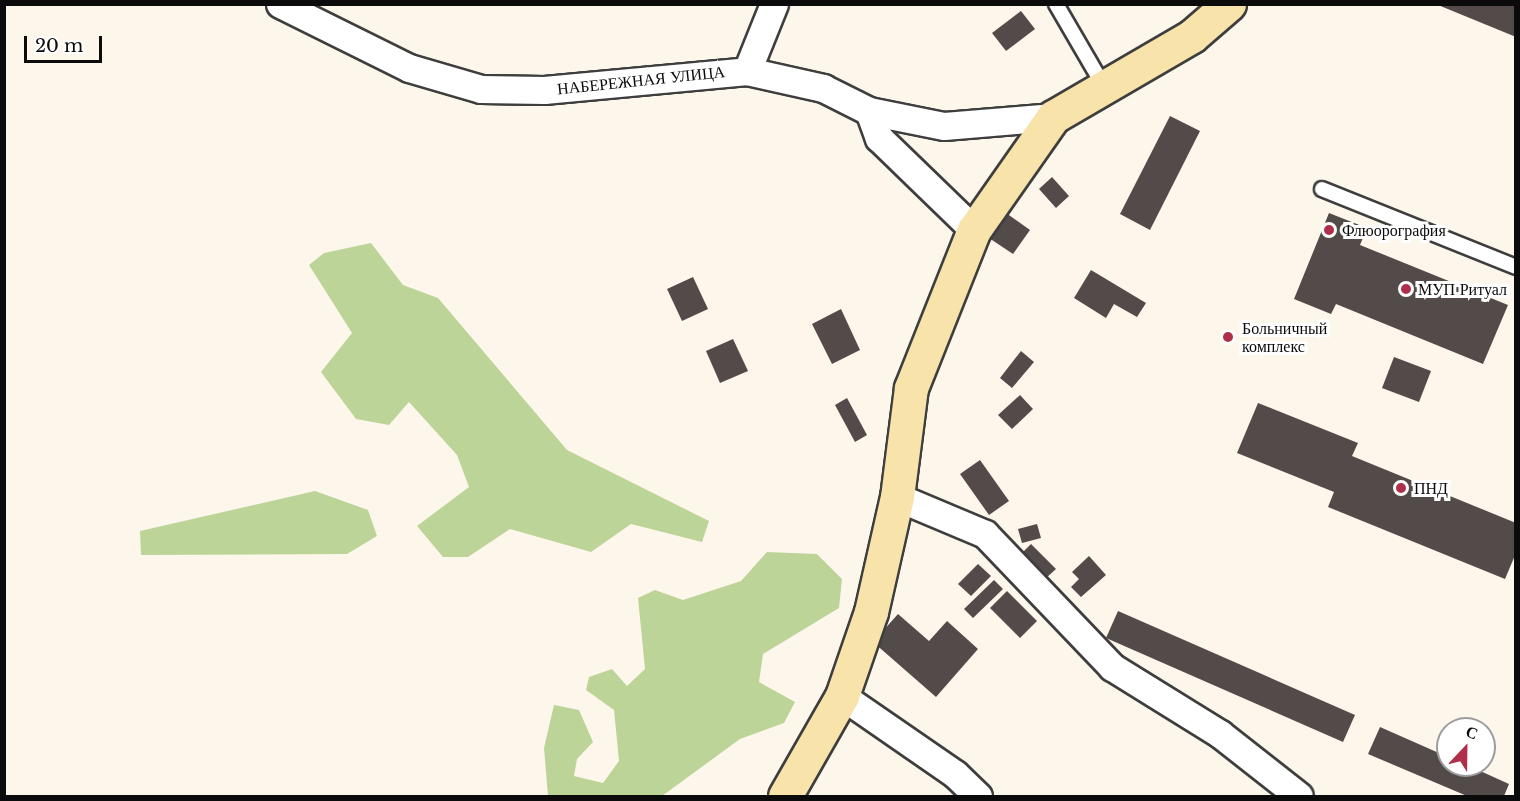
<!DOCTYPE html>
<meta charset="utf-8">
<style>
body{margin:0}
#map{position:relative;width:1520px;height:801px;overflow:hidden;background:#fdf7eb;font-family:"Libre Baskerville",serif}
div>[style]{position:absolute}
.forest>*{inset:0;background:#bdd499}
.building>*{inset:0;background:#534b49}
.roads{filter:drop-shadow(2px 0 #3e3e3e) drop-shadow(-2px 0 #3e3e3e) drop-shadow(0 2px #3e3e3e) drop-shadow(0 -2px #3e3e3e)}
.lane>*{height:14px;margin:-7px;padding:0 7px;transform-origin:7px;border-radius:7px;background:#fff}
.street>*{height:27px;margin:-13.5px;padding:0 13.5px;transform-origin:13.5px;border-radius:13.5px;background:#fff}
.secondary>*{height:33px;margin:-16.5px;padding:0 16.5px;transform-origin:16.5px;border-radius:16.5px;background:#f8e3ab}
.dots>*{width:16px;height:16px;translate:-50% -50%;box-sizing:border-box;border:3px solid #fff;border-radius:50%}
span{translate:-50% -50%;white-space:nowrap;text-align:center;line-height:1.15;-webkit-text-stroke:6px #fff;paint-order:stroke}
.street-label{font-size:16px;color:#0b0b0b}
.poi-label{font-size:16px;color:#0b0b0b}
.left{translate:0 -50%;text-align:left}
.frame{position:absolute;inset:0;border:6px solid #0b0b0b;pointer-events:none}
.north{position:absolute;left:1436px;top:717px;width:60px;height:60px;box-sizing:border-box;background:#fff;border:2px solid #9d9d9d;border-radius:50%;rotate:22deg;font-size:16px;font-weight:700;line-height:24px;text-align:center;color:#0b0b0b}
.north::after{content:'';display:block;margin:auto;width:21px;height:27px;background:#af2f4a;clip-path:polygon(50% 0,100% 100%,50% 72%,0 100%)}
.scale{position:absolute;left:24px;top:36px;width:78px;height:27px;box-sizing:border-box;border:3px solid #0b0b0b;border-top:0;padding-left:8px;font-size:18px;line-height:21px;white-space:nowrap;color:#0b0b0b;-webkit-text-stroke:4px #fff;paint-order:stroke}
</style>
<div id="map">
<div class="forest">
<div style="clip-path:polygon(371px 243px,403px 285px,438px 298px,567px 450px,709px 521px,702px 542px,631px 524px,591px 552px,510px 529px,468px 557px,443px 557px,417px 526px,469px 487px,457px 455px,409px 402px,389px 425px,356px 419px,321px 372px,352px 333px,309px 265px,324px 253px)"></div>
<div style="clip-path:polygon(315px 491px,368px 510px,377px 536px,347px 554px,141px 555px,140px 531px)"></div>
<div style="clip-path:polygon(767px 552px,817px 554px,842px 579px,839px 608px,763px 654px,759px 682px,795px 702px,784px 723px,740px 739px,662px 796px,548px 796px,544px 748px,554px 705px,579px 710px,593px 742px,577px 759px,574px 776px,603px 783px,619px 761px,614px 710px,586px 690px,589px 677px,612px 669px,627px 686px,645px 669px,638px 598px,655px 590px,683px 600px,741px 581px)"></div>
</div>
<div class="building">
<div style="clip-path:polygon(1438px 4px,1516px 4px,1516px 37px,1438px 5px)"></div>
<div style="clip-path:polygon(1021px 11px,1035px 29px,1006px 51px,992px 33px)"></div>
<div style="clip-path:polygon(1170px 116px,1200px 131px,1150px 230px,1120px 214px)"></div>
<div style="clip-path:polygon(1052px 177px,1069px 196px,1056px 208px,1039px 189px)"></div>
<div style="clip-path:polygon(1006px 213px,1030px 230px,1013px 254px,989px 238px)"></div>
<div style="clip-path:polygon(1329px 213px,1367px 228px,1360px 245px,1508px 305px,1483px 364px,1336px 304px,1331px 314px,1294px 299px)"></div>
<div style="clip-path:polygon(1091px 270px,1146px 303px,1137px 317px,1114px 304px,1106px 318px,1074px 298px)"></div>
<div style="clip-path:polygon(693px 277px,708px 309px,682px 321px,667px 289px)"></div>
<div style="clip-path:polygon(841px 309px,860px 350px,832px 364px,812px 324px)"></div>
<div style="clip-path:polygon(733px 339px,748px 371px,720px 383px,706px 351px)"></div>
<div style="clip-path:polygon(1021px 351px,1034px 362px,1012px 388px,1000px 378px)"></div>
<div style="clip-path:polygon(1394px 357px,1431px 371px,1419px 402px,1382px 388px)"></div>
<div style="clip-path:polygon(1020px 395px,1033px 409px,1012px 429px,998px 415px)"></div>
<div style="clip-path:polygon(847px 398px,867px 435px,855px 442px,835px 405px)"></div>
<div style="clip-path:polygon(1258px 403px,1358px 443px,1352px 456px,1516px 523px,1516px 553px,1505px 579px,1328px 507px,1334px 492px,1237px 453px)"></div>
<div style="clip-path:polygon(980px 460px,1009px 501px,989px 515px,960px 474px)"></div>
<div style="clip-path:polygon(1037px 524px,1041px 538px,1022px 543px,1018px 529px)"></div>
<div style="clip-path:polygon(1031px 544px,1056px 569px,1045px 579px,1020px 555px)"></div>
<div style="clip-path:polygon(1089px 556px,1106px 575px,1081px 597px,1071px 587px,1079px 579px,1072px 572px)"></div>
<div style="clip-path:polygon(978px 564px,991px 576px,971px 596px,958px 584px)"></div>
<div style="clip-path:polygon(994px 580px,1003px 589px,973px 618px,964px 609px)"></div>
<div style="clip-path:polygon(1007px 591px,1037px 621px,1020px 638px,990px 608px)"></div>
<div style="clip-path:polygon(1118px 611px,1355px 715px,1343px 742px,1106px 638px)"></div>
<div style="clip-path:polygon(898px 614px,929px 641px,947px 621px,978px 649px,936px 697px,873px 642px)"></div>
<div style="clip-path:polygon(1380px 727px,1448px 757px,1448px 765px,1467px 765px,1509px 784px,1504px 796px,1467px 796px,1368px 754px)"></div>
</div>
<div class="roads">
<div class="lane">
<div style="left:1056px;top:4px;width:91px;rotate:59.8deg"></div>
<div style="left:1322px;top:189px;width:209px;rotate:21.9deg"></div>
</div>
<div class="street">
<div style="left:280px;top:4px;width:144px;rotate:26.4deg"></div>
<div style="left:409px;top:68px;width:75px;rotate:16.3deg"></div>
<div style="left:481px;top:89px;width:63px;rotate:0.9deg"></div>
<div style="left:544px;top:90px;width:204px;rotate:-5.3deg"></div>
<div style="left:747px;top:71px;width:78px;rotate:12.6deg"></div>
<div style="left:823px;top:88px;width:51px;rotate:26.6deg"></div>
<div style="left:869px;top:111px;width:76px;rotate:11.3deg"></div>
<div style="left:944px;top:126px;width:109px;rotate:-4.7deg"></div>
<div style="left:747px;top:71px;width:72px;rotate:-68.1deg"></div>
<div style="left:869px;top:111px;width:29px;rotate:70deg"></div>
<div style="left:879px;top:138px;width:132px;rotate:44.1deg"></div>
<div style="left:897px;top:497px;width:95px;rotate:22.8deg"></div>
<div style="left:985px;top:534px;width:184px;rotate:46.3deg"></div>
<div style="left:1112px;top:667px;width:127px;rotate:31.8deg"></div>
<div style="left:1220px;top:734px;width:100px;rotate:38.1deg"></div>
<div style="left:842px;top:696px;width:137px;rotate:34.6deg"></div>
<div style="left:955px;top:774px;width:32px;rotate:44deg"></div>
</div>
<div class="secondary">
<div style="left:785px;top:796px;width:115px;rotate:-60.3deg"></div>
<div style="left:842px;top:696px;width:89px;rotate:-71deg"></div>
<div style="left:871px;top:612px;width:118px;rotate:-77.3deg"></div>
<div style="left:897px;top:497px;width:110px;rotate:-82.7deg"></div>
<div style="left:911px;top:388px;width:170px;rotate:-68.3deg"></div>
<div style="left:974px;top:230px;width:138px;rotate:-55deg"></div>
<div style="left:1053px;top:117px;width:161px;rotate:-30.2deg"></div>
<div style="left:1192px;top:36px;width:49px;rotate:-40.9deg"></div>
</div>
</div>
<div class="dots">
<div style="left:1329px;top:230px;background:#af2f4a"></div>
<div style="left:1406px;top:289px;background:#af2f4a"></div>
<div style="left:1228px;top:337px;background:#af2f4a"></div>
<div style="left:1401px;top:488px;background:#af2f4a"></div>
</div>
<div class="street-label">
<span style="left:641px;top:80px;rotate:-6deg">НАБЕРЕЖНАЯ УЛИЦА</span>
</div>
<div class="poi-label">
<span class="left" style="left:1342px;top:230px">Флюорография</span>
<span class="left" style="left:1418px;top:289px">МУП Ритуал</span>
<span class="left" style="left:1242px;top:337px">Больничный<br>комплекс</span>
<span class="left" style="left:1414px;top:488px">ПНД</span>
</div>
<div class="frame"></div>
<div class="north">С</div>
<div class="scale">20 m</div>
</div>
